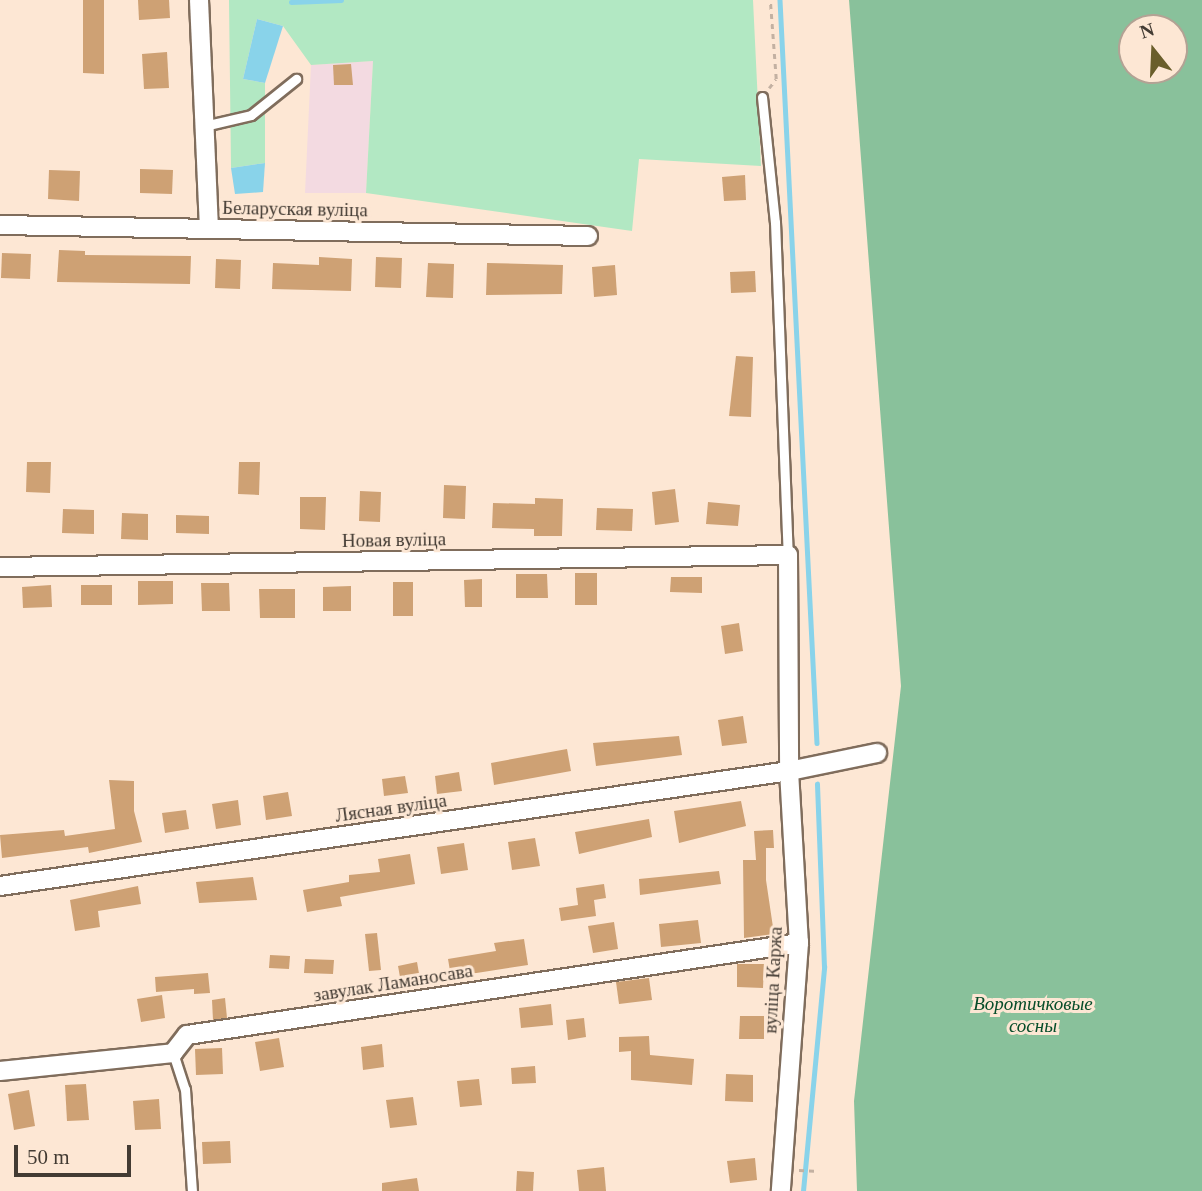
<!DOCTYPE html>
<meta charset="utf-8">
<style>
body{margin:0}
#map{position:relative;width:1202px;height:1191px;overflow:hidden;background:#fde7d4;font-family:Georgia,serif}
div>[style]{position:absolute}
.industrial>*{inset:0;background:#f3dae1}
.green>*{inset:0;background:#b2e8c3}
.forest>*{inset:0;background:#89c19b}
.water>*{inset:0;background:#89d3ea}
.stream>*{height:4.5px;margin:-2.25px;padding:0 2.25px;transform-origin:2.25px;border-radius:2.25px;background:#89d3ea}
.building>*{inset:0;background:#cea174}
.path>*{height:2.5px;margin-top:-1.25px;transform-origin:0;background:repeating-linear-gradient(90deg,#c3b1a2 0 5px,transparent 0 10px)}
.roads{filter:drop-shadow(2px 0 #806d5c) drop-shadow(-2px 0 #806d5c) drop-shadow(0 2px #806d5c) drop-shadow(0 -2px #806d5c)}
.service>*{height:9px;margin:-4.5px;padding:0 4.5px;transform-origin:4.5px;border-radius:4.5px;background:#fff}
.minor>*{height:18px;margin:-9px;padding:0 9px;transform-origin:9px;border-radius:9px;background:#fff}
span{translate:-50% -50%;white-space:nowrap;text-align:center;line-height:1.15;-webkit-text-stroke:6px #fde7d4;paint-order:stroke}
.street-label{font-size:19px;color:#433b33}
.park-label{font-size:19px;color:#074d2a;font-style:italic}
.north{position:absolute;left:1118px;top:14px;width:70px;height:70px;box-sizing:border-box;background:#fde7d4;border:2px solid #b3a294;border-radius:50%;rotate:342deg;font-size:19px;font-weight:700;line-height:28px;text-align:center;color:#433b33}
.north::after{content:'';display:block;margin:auto;width:24px;height:32px;background:#6a5e2b;clip-path:polygon(50% 0,100% 100%,50% 72%,0 100%)}
.scale{position:absolute;left:14px;top:1145px;width:117px;height:32px;box-sizing:border-box;border:4px solid #433b33;border-top:0;padding-left:9px;font-size:21px;line-height:24px;white-space:nowrap;color:#433b33;-webkit-text-stroke:5px #fde7d4;paint-order:stroke}
</style>
<div id="map">
<div class="industrial">
<div style="clip-path:polygon(373px 61px,366px 193px,305px 193px,311px 65px)"></div>
</div>
<div class="green">
<div style="clip-path:polygon(229px 0,753px 0,761px 166px,639px 159px,632px 231px,366px 193px,373px 61px,311px 65px,283px 26px,257px 19px,243px 79px,265px 83px,265px 163px,231px 168px)"></div>
</div>
<div class="forest">
<div style="clip-path:polygon(evenodd,849px 0,1202px 0,1202px 1191px,857px 1191px,854px 1101px,901px 686px,849px 0,1132px 28px,1174px 28px,1174px 70px,1132px 70px,1132px 28px)"></div>
</div>
<div class="water">
<div style="clip-path:polygon(257px 19px,283px 26px,265px 83px,243px 79px)"></div>
<div style="clip-path:polygon(265px 163px,263px 192px,235px 194px,231px 168px)"></div>
</div>
<div class="stream">
<div style="left:780px;top:0;width:744px;rotate:87.15deg"></div>
<div style="left:291px;top:2px;width:50px;rotate:-2.3deg"></div>
<div style="left:803px;top:1191px;width:225px;rotate:-84.6deg"></div>
<div style="left:824px;top:967px;width:183px;rotate:-92.2deg"></div>
</div>
<div class="building">
<div style="clip-path:polygon(83px 0,104px 0,104px 74px,83px 73px)"></div>
<div style="clip-path:polygon(138px 0,169px 0,170px 18px,139px 20px)"></div>
<div style="clip-path:polygon(167px 52px,169px 88px,144px 89px,142px 54px)"></div>
<div style="clip-path:polygon(351px 64px,353px 85px,334px 85px,333px 65px)"></div>
<div style="clip-path:polygon(140px 169px,173px 170px,172px 194px,140px 193px)"></div>
<div style="clip-path:polygon(49px 170px,80px 171px,79px 201px,48px 199px)"></div>
<div style="clip-path:polygon(745px 175px,746px 200px,724px 201px,722px 177px)"></div>
<div style="clip-path:polygon(59px 250px,85px 251px,85px 255px,191px 256px,190px 284px,57px 282px)"></div>
<div style="clip-path:polygon(2px 253px,31px 254px,30px 279px,1px 278px)"></div>
<div style="clip-path:polygon(319px 257px,352px 259px,351px 291px,272px 289px,273px 263px,319px 265px)"></div>
<div style="clip-path:polygon(376px 257px,402px 258px,401px 288px,375px 287px)"></div>
<div style="clip-path:polygon(216px 259px,241px 260px,240px 289px,215px 288px)"></div>
<div style="clip-path:polygon(428px 263px,454px 264px,453px 298px,426px 297px)"></div>
<div style="clip-path:polygon(487px 263px,563px 265px,562px 294px,486px 295px)"></div>
<div style="clip-path:polygon(615px 265px,617px 295px,594px 297px,592px 267px)"></div>
<div style="clip-path:polygon(755px 271px,756px 292px,731px 293px,730px 272px)"></div>
<div style="clip-path:polygon(736px 356px,753px 357px,751px 417px,729px 416px)"></div>
<div style="clip-path:polygon(27px 462px,51px 462px,50px 493px,26px 492px)"></div>
<div style="clip-path:polygon(239px 462px,260px 462px,259px 495px,238px 494px)"></div>
<div style="clip-path:polygon(444px 485px,466px 486px,465px 519px,443px 518px)"></div>
<div style="clip-path:polygon(675px 489px,679px 522px,655px 525px,652px 492px)"></div>
<div style="clip-path:polygon(360px 491px,381px 492px,380px 522px,359px 521px)"></div>
<div style="clip-path:polygon(300px 497px,326px 497px,325px 530px,300px 529px)"></div>
<div style="clip-path:polygon(535px 498px,563px 499px,562px 536px,534px 536px,534px 529px,492px 528px,493px 503px,535px 504px)"></div>
<div style="clip-path:polygon(708px 502px,740px 505px,738px 526px,706px 524px)"></div>
<div style="clip-path:polygon(597px 508px,633px 509px,632px 531px,596px 530px)"></div>
<div style="clip-path:polygon(63px 509px,94px 510px,94px 534px,62px 533px)"></div>
<div style="clip-path:polygon(122px 513px,148px 514px,148px 540px,121px 539px)"></div>
<div style="clip-path:polygon(176px 515px,209px 516px,209px 534px,176px 533px)"></div>
<div style="clip-path:polygon(575px 573px,597px 573px,597px 605px,575px 605px)"></div>
<div style="clip-path:polygon(516px 574px,547px 574px,548px 598px,516px 598px)"></div>
<div style="clip-path:polygon(671px 577px,702px 577px,702px 593px,670px 592px)"></div>
<div style="clip-path:polygon(482px 579px,482px 607px,465px 607px,464px 580px)"></div>
<div style="clip-path:polygon(138px 581px,173px 581px,173px 604px,138px 605px)"></div>
<div style="clip-path:polygon(393px 582px,413px 582px,413px 616px,393px 616px)"></div>
<div style="clip-path:polygon(201px 583px,229px 583px,230px 611px,202px 611px)"></div>
<div style="clip-path:polygon(51px 585px,52px 607px,23px 608px,22px 587px)"></div>
<div style="clip-path:polygon(81px 585px,112px 585px,112px 605px,81px 605px)"></div>
<div style="clip-path:polygon(351px 586px,351px 611px,323px 611px,323px 587px)"></div>
<div style="clip-path:polygon(259px 589px,295px 589px,295px 618px,260px 618px)"></div>
<div style="clip-path:polygon(739px 623px,743px 651px,725px 654px,721px 626px)"></div>
<div style="clip-path:polygon(743px 716px,747px 743px,722px 746px,718px 720px)"></div>
<div style="clip-path:polygon(679px 736px,682px 755px,596px 766px,593px 743px)"></div>
<div style="clip-path:polygon(567px 749px,571px 771px,494px 785px,491px 763px)"></div>
<div style="clip-path:polygon(459px 772px,462px 791px,437px 794px,435px 776px)"></div>
<div style="clip-path:polygon(405px 776px,408px 793px,384px 796px,382px 779px)"></div>
<div style="clip-path:polygon(109px 780px,134px 781px,134px 811px,142px 842px,89px 853px,88px 847px,2px 858px,0 835px,64px 830px,65px 836px,115px 829px)"></div>
<div style="clip-path:polygon(288px 792px,292px 816px,266px 820px,263px 796px)"></div>
<div style="clip-path:polygon(238px 800px,241px 825px,216px 829px,212px 804px)"></div>
<div style="clip-path:polygon(741px 801px,746px 826px,679px 843px,674px 811px)"></div>
<div style="clip-path:polygon(186px 810px,189px 829px,165px 833px,162px 813px)"></div>
<div style="clip-path:polygon(649px 819px,652px 837px,579px 854px,575px 832px)"></div>
<div style="clip-path:polygon(773px 830px,774px 848px,766px 848px,766px 880px,774px 934px,744px 938px,743px 860px,756px 860px,754px 831px)"></div>
<div style="clip-path:polygon(535px 838px,540px 866px,512px 870px,508px 842px)"></div>
<div style="clip-path:polygon(464px 843px,468px 870px,441px 874px,437px 847px)"></div>
<div style="clip-path:polygon(410px 854px,415px 884px,340px 897px,342px 906px,307px 912px,303px 890px,349px 882px,349px 875px,380px 872px,378px 859px)"></div>
<div style="clip-path:polygon(719px 871px,721px 884px,640px 895px,639px 879px)"></div>
<div style="clip-path:polygon(253px 877px,257px 900px,199px 903px,196px 882px)"></div>
<div style="clip-path:polygon(604px 884px,606px 898px,594px 900px,596px 916px,561px 921px,559px 908px,578px 905px,576px 888px)"></div>
<div style="clip-path:polygon(138px 886px,141px 904px,98px 911px,100px 927px,75px 931px,70px 900px)"></div>
<div style="clip-path:polygon(698px 920px,701px 943px,661px 947px,659px 924px)"></div>
<div style="clip-path:polygon(614px 922px,618px 949px,593px 953px,588px 926px)"></div>
<div style="clip-path:polygon(377px 933px,381px 970px,369px 971px,365px 934px)"></div>
<div style="clip-path:polygon(524px 939px,528px 965px,451px 977px,448px 959px,496px 951px,494px 943px)"></div>
<div style="clip-path:polygon(270px 955px,290px 956px,289px 969px,269px 968px)"></div>
<div style="clip-path:polygon(305px 959px,334px 960px,333px 974px,304px 973px)"></div>
<div style="clip-path:polygon(417px 962px,421px 985px,402px 988px,398px 966px)"></div>
<div style="clip-path:polygon(737px 964px,764px 964px,763px 988px,737px 987px)"></div>
<div style="clip-path:polygon(208px 973px,210px 993px,194px 994px,194px 989px,156px 992px,155px 977px)"></div>
<div style="clip-path:polygon(649px 978px,652px 1000px,619px 1004px,616px 982px)"></div>
<div style="clip-path:polygon(162px 995px,165px 1018px,141px 1022px,137px 999px)"></div>
<div style="clip-path:polygon(225px 998px,227px 1018px,213px 1020px,212px 1000px)"></div>
<div style="clip-path:polygon(551px 1004px,553px 1025px,521px 1028px,519px 1008px)"></div>
<div style="clip-path:polygon(740px 1016px,764px 1016px,764px 1039px,739px 1039px)"></div>
<div style="clip-path:polygon(584px 1018px,586px 1037px,568px 1040px,566px 1020px)"></div>
<div style="clip-path:polygon(649px 1036px,650px 1055px,694px 1059px,692px 1085px,631px 1080px,631px 1051px,619px 1052px,619px 1037px)"></div>
<div style="clip-path:polygon(279px 1038px,284px 1067px,260px 1071px,255px 1042px)"></div>
<div style="clip-path:polygon(382px 1044px,384px 1067px,363px 1070px,361px 1047px)"></div>
<div style="clip-path:polygon(222px 1048px,223px 1074px,196px 1075px,195px 1049px)"></div>
<div style="clip-path:polygon(535px 1066px,536px 1083px,512px 1084px,511px 1068px)"></div>
<div style="clip-path:polygon(726px 1074px,753px 1075px,753px 1102px,725px 1101px)"></div>
<div style="clip-path:polygon(479px 1079px,482px 1105px,460px 1107px,457px 1081px)"></div>
<div style="clip-path:polygon(86px 1084px,89px 1120px,67px 1121px,65px 1085px)"></div>
<div style="clip-path:polygon(29px 1090px,35px 1126px,14px 1130px,8px 1094px)"></div>
<div style="clip-path:polygon(413px 1097px,417px 1125px,390px 1128px,386px 1100px)"></div>
<div style="clip-path:polygon(159px 1099px,161px 1129px,135px 1130px,133px 1101px)"></div>
<div style="clip-path:polygon(230px 1141px,231px 1163px,203px 1164px,202px 1142px)"></div>
<div style="clip-path:polygon(755px 1158px,757px 1180px,730px 1183px,727px 1161px)"></div>
<div style="clip-path:polygon(604px 1167px,606px 1191px,579px 1191px,577px 1170px)"></div>
<div style="clip-path:polygon(517px 1171px,534px 1172px,533px 1191px,516px 1191px)"></div>
<div style="clip-path:polygon(417px 1178px,419px 1191px,382px 1191px,382px 1183px)"></div>
</div>
<div class="path">
<div style="left:769px;top:88px;width:11px;rotate:-52deg"></div>
<div style="left:776px;top:79px;width:79px;rotate:-94.3deg"></div>
<div style="left:799px;top:1170px;width:20px;rotate:3deg"></div>
</div>
<div class="roads">
<div class="service">
<div style="left:762px;top:97px;width:126px;rotate:84.1deg"></div>
<div style="left:775px;top:222px;width:333px;rotate:87.8deg"></div>
<div style="left:204px;top:126px;width:48px;rotate:-13.2deg"></div>
<div style="left:251px;top:115px;width:58px;rotate:-38.7deg"></div>
<div style="left:173px;top:1053px;width:38px;rotate:72deg"></div>
<div style="left:185px;top:1089px;width:102px;rotate:86.1deg"></div>
</div>
<div class="minor">
<div style="left:199px;top:0;width:228px;rotate:87.5deg"></div>
<div style="left:0;top:225px;width:588px;rotate:1.07deg"></div>
<div style="left:0;top:567px;width:788px;rotate:-0.87deg"></div>
<div style="left:788px;top:555px;width:216px;rotate:89.7deg"></div>
<div style="left:789px;top:771px;width:172px;rotate:86.7deg"></div>
<div style="left:799px;top:943px;width:249px;rotate:94.2deg"></div>
<div style="left:0;top:886px;width:797px;rotate:-8.29deg"></div>
<div style="left:789px;top:771px;width:90px;rotate:-11.6deg"></div>
<div style="left:0;top:1071px;width:174px;rotate:-5.9deg"></div>
<div style="left:173px;top:1053px;width:23px;rotate:-52deg"></div>
<div style="left:187px;top:1035px;width:619px;rotate:-8.55deg"></div>
</div>
</div>
<div class="street-label">
<span style="left:295px;top:209px;rotate:1deg">Беларуская вуліца</span>
<span style="left:394px;top:540px;rotate:-1deg">Новая вуліца</span>
<span style="left:391px;top:808px;rotate:-8deg">Лясная вуліца</span>
<span style="left:773px;top:980px;rotate:-87deg">вуліца Каржа</span>
<span style="left:393px;top:983px;rotate:-9deg">завулак Ламаносава</span>
</div>
<div class="park-label">
<span style="left:1033px;top:1015px">Воротичковые<br>сосны</span>
</div>
<div class="north">N</div>
<div class="scale">50 m</div>
</div>
